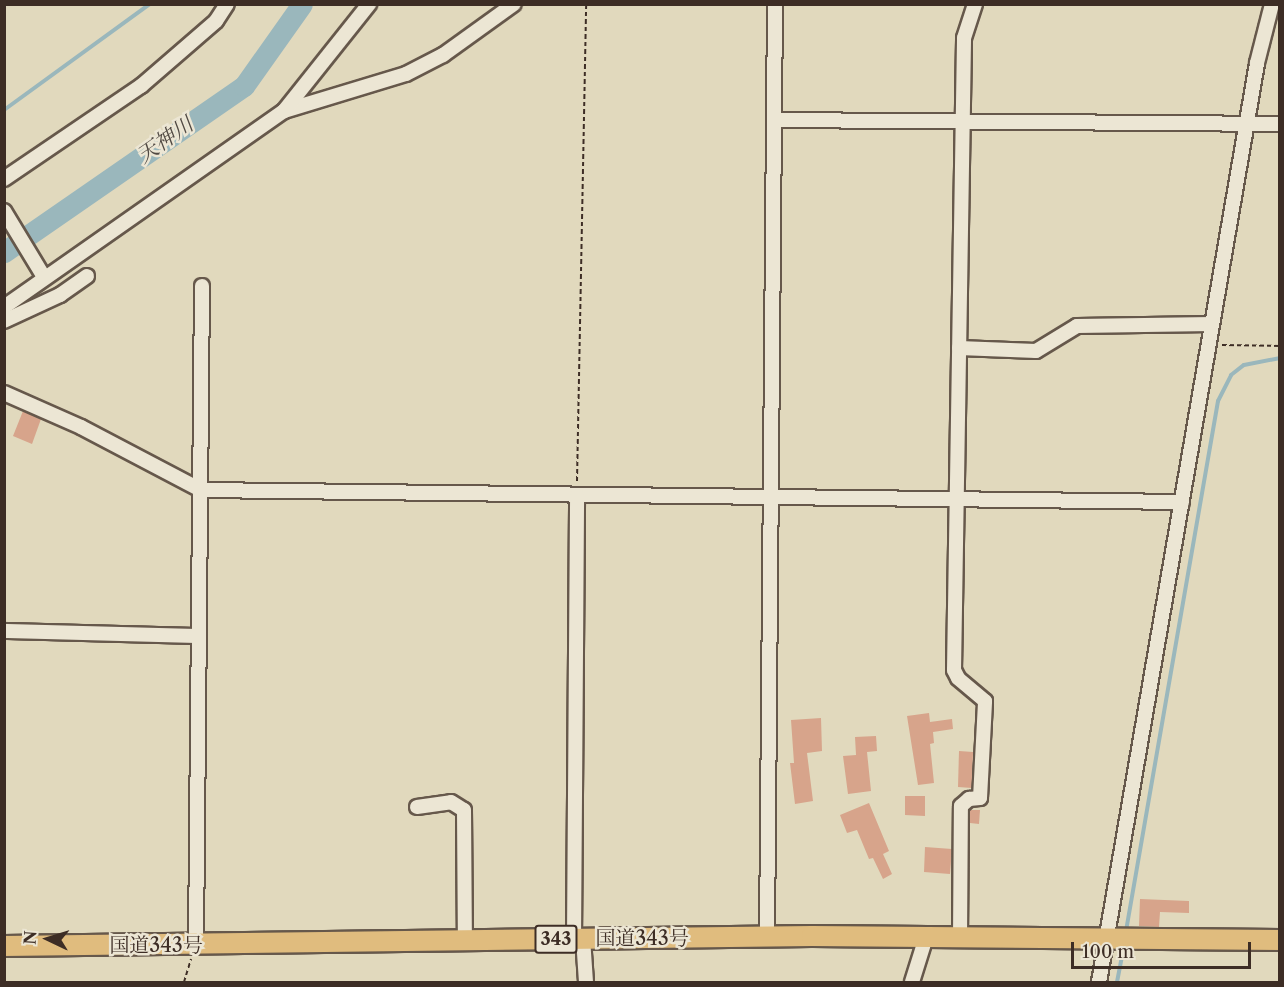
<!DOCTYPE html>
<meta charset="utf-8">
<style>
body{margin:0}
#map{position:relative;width:1284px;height:987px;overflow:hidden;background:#e1d9bd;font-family:"Libre Caslon Text","Noto Serif JP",serif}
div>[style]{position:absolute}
.stream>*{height:4px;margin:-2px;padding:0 2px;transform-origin:2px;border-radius:2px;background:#9ab7bc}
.river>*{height:21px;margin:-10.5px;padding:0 10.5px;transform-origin:10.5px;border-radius:10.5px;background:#9ab7bc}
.building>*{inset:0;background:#d7a48b}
.path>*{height:2px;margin-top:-1px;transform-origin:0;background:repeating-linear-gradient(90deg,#3d2d25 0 4.5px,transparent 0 7.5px)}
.roads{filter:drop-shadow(2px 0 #66584b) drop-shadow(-2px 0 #66584b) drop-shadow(0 2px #66584b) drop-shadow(0 -2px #66584b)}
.minor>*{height:14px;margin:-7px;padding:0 7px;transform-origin:7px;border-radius:7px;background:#ece6d4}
.highway>*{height:20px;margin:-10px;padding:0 10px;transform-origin:10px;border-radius:10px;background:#e0bc7e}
span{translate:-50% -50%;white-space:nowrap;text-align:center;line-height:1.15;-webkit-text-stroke:5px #ece6d4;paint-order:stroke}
.shield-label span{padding:2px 4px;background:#ece6d4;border:2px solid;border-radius:4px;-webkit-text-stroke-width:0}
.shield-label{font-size:18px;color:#3d2d25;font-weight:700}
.street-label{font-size:20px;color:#3d2d25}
.water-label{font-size:21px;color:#504943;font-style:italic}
.frame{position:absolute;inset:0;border:6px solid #3d2d25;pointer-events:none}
.north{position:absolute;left:18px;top:909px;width:60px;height:60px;-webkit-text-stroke:4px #ece6d4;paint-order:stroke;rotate:274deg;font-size:16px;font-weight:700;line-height:24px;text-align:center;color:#3d2d25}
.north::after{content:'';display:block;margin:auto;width:21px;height:27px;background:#3d2d25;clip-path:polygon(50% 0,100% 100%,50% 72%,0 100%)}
.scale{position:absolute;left:1071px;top:942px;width:180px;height:27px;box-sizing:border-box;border:3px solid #3d2d25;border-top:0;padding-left:8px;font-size:18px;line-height:21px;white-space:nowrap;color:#3d2d25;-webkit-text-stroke:4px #ece6d4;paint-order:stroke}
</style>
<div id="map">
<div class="stream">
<div style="left:4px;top:110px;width:180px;rotate:-36deg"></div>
<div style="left:1126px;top:931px;width:538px;rotate:-80.15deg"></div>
<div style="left:1218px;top:401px;width:29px;rotate:-63deg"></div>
<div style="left:1231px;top:375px;width:16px;rotate:-38deg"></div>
<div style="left:1244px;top:365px;width:37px;rotate:-11deg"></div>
<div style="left:1117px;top:982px;width:38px;rotate:-79deg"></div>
</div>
<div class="river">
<div style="left:4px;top:252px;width:292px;rotate:-34.7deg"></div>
<div style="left:244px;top:86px;width:100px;rotate:-54.7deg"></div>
</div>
<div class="building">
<div style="clip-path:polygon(23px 411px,41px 419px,32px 444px,13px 436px)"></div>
<div style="clip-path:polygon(929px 713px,930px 722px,952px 719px,953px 729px,933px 732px,934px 743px,930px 744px,934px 783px,918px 785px,907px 716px)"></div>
<div style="clip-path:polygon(821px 718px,822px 751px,807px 753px,813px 801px,795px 804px,790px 763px,794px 763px,791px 720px)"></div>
<div style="clip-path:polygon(876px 736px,877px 751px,867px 752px,871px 791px,848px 794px,843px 756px,856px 755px,855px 737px)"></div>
<div style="clip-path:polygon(959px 751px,973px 752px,972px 788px,958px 787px)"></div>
<div style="clip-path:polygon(905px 796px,925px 796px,925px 816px,905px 815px)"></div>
<div style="clip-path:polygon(869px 803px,889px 851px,883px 854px,892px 874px,883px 879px,873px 858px,869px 859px,857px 830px,847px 833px,840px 815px)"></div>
<div style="clip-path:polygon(970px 810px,980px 810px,979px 824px,970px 823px)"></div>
<div style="clip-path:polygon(925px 847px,952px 849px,950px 874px,924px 872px)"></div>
<div style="clip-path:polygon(1140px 899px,1189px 901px,1189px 913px,1160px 912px,1159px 927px,1139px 926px)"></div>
</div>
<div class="path">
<div style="left:1222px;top:345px;width:58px;rotate:1deg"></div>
<div style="left:577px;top:481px;width:477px;rotate:-88.9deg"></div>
<div style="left:184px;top:982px;width:24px;rotate:-73deg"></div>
</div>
<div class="roads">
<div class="minor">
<div style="left:284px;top:111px;width:127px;rotate:-16.9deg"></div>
<div style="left:406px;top:74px;width:42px;rotate:-27.2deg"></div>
<div style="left:443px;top:55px;width:87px;rotate:-35.7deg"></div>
<div style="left:776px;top:120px;width:504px;rotate:0.45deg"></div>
<div style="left:4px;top:179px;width:166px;rotate:-34.2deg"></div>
<div style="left:141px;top:86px;width:99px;rotate:-40.9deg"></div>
<div style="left:216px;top:21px;width:20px;rotate:-57deg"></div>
<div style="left:4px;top:211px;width:77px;rotate:58.8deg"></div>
<div style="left:4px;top:307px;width:342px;rotate:-35deg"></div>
<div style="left:284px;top:111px;width:137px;rotate:-51.5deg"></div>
<div style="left:4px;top:321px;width:62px;rotate:-24.9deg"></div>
<div style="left:60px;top:295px;width:33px;rotate:-35deg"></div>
<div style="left:959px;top:348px;width:77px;rotate:2.2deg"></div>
<div style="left:1036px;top:351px;width:48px;rotate:-31.4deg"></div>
<div style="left:1077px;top:326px;width:135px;rotate:-0.8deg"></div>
<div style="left:4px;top:393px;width:84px;rotate:23.8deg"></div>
<div style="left:81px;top:427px;width:136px;rotate:27.7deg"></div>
<div style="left:201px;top:490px;width:981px;rotate:0.7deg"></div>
<div style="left:4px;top:631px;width:195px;rotate:1.5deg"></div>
<div style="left:417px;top:807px;width:34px;rotate:-8deg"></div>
<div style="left:451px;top:802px;width:15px;rotate:32deg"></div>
<div style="left:464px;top:810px;width:130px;rotate:89.6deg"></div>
<div style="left:767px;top:937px;width:933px;rotate:-89.51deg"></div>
<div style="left:574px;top:938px;width:443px;rotate:-89.6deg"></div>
<div style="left:583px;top:938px;width:44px;rotate:86.1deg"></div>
<div style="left:960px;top:938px;width:132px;rotate:-89.6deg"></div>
<div style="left:961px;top:806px;width:11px;rotate:-41deg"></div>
<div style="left:969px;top:799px;width:11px;rotate:-5deg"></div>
<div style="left:980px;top:798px;width:97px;rotate:-87deg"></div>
<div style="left:985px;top:701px;width:35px;rotate:-140deg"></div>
<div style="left:958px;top:678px;width:9px;rotate:-117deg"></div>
<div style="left:954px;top:670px;width:632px;rotate:-89.09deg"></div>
<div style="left:964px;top:38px;width:36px;rotate:-72deg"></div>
<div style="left:196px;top:945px;width:659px;rotate:-89.48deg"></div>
<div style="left:912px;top:982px;width:47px;rotate:-72.7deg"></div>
<div style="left:1099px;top:982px;width:932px;rotate:-80.24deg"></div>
<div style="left:1257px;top:63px;width:61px;rotate:-75.7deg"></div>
</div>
<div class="highway">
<div style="left:4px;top:946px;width:808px;rotate:-0.71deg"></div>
<div style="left:812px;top:936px;width:468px;rotate:0.5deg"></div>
</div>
</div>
<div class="shield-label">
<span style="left:556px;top:939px">343</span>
</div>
<div class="street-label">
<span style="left:642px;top:938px">国道343号</span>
<span style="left:156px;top:945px">国道343号</span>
</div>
<div class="water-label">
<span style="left:165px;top:140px;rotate:-35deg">天神川</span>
</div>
<div class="frame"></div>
<div class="north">N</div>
<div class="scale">100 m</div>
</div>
